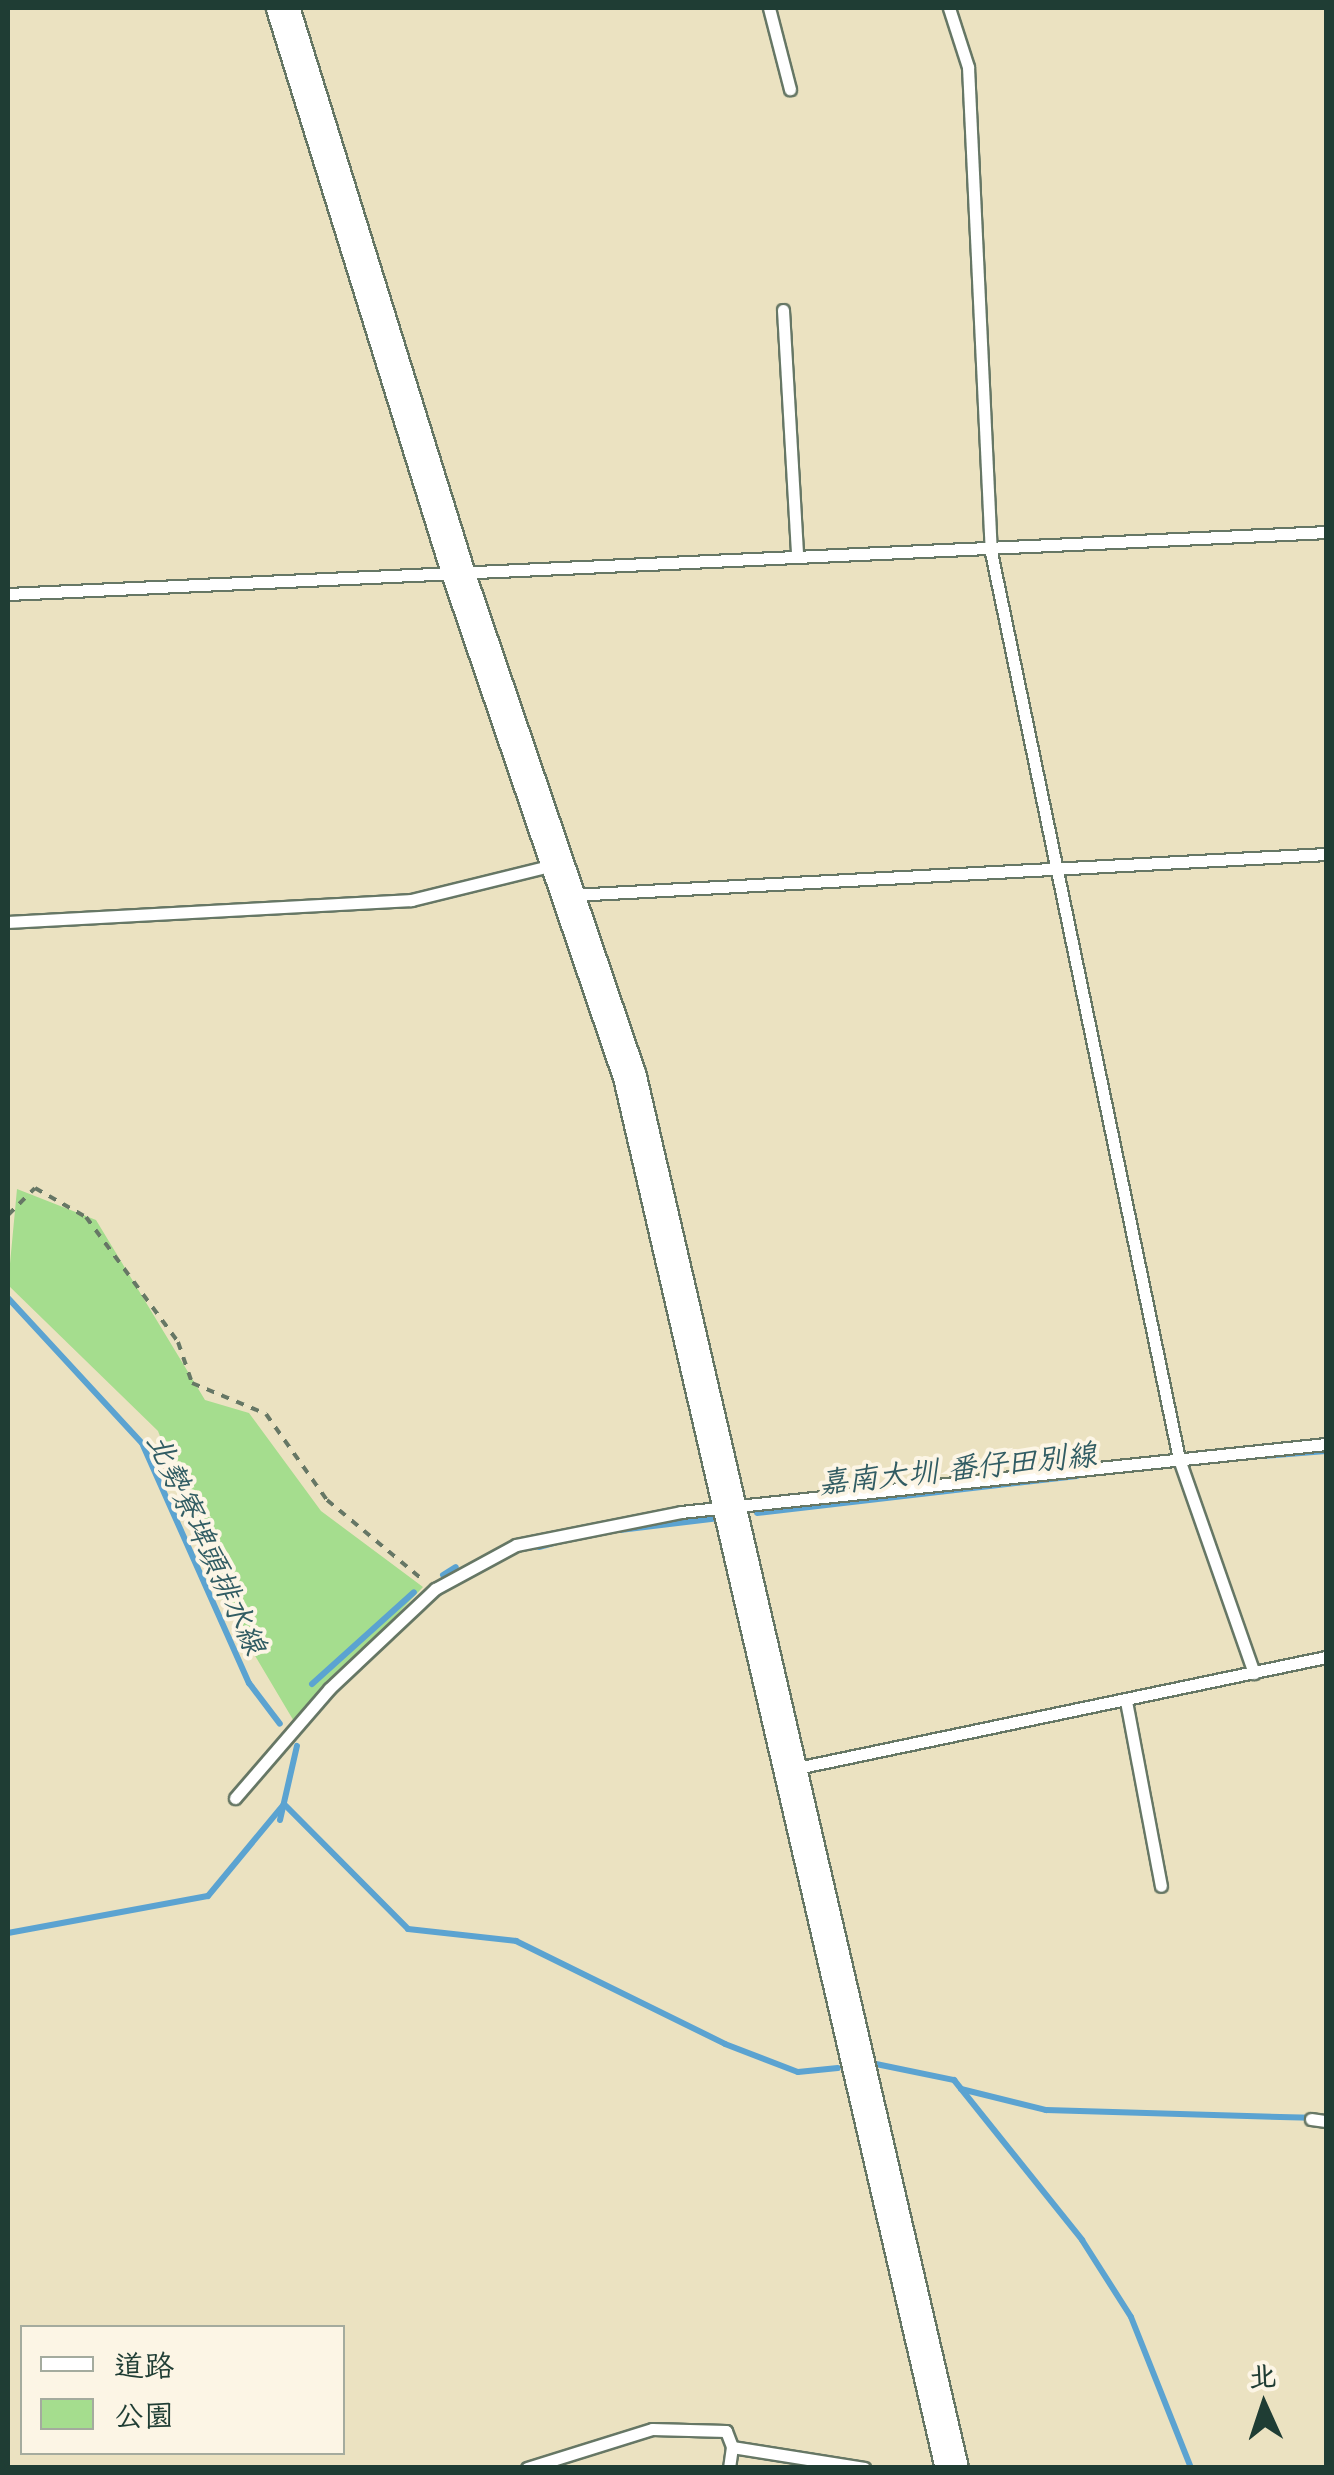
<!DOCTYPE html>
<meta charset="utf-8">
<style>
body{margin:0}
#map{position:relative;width:1334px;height:2475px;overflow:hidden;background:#ebe2c1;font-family:Mali,"LXGW WenKai TC",sans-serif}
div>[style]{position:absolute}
.green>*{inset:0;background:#a5dd8e}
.stream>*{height:6px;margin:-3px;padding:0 3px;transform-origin:3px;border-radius:3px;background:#5ba3d1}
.path>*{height:4px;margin-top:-2px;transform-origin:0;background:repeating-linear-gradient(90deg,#667765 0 8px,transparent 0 16px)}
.roads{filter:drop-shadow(2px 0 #667765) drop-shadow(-2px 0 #667765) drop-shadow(0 2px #667765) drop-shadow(0 -2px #667765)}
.lane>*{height:11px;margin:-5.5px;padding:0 5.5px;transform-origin:5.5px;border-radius:5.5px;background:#fff}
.secondary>*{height:32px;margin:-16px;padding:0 16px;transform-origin:16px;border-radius:16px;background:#fff}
span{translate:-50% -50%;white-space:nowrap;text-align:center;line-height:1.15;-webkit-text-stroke:8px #fcf5e5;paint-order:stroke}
.water-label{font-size:30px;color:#315c63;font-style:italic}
.frame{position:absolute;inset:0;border:10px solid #1f3d34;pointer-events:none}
.legend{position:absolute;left:20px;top:2325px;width:325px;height:130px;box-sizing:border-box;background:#fcf5e5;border:2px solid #a4ab9e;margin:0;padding:12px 18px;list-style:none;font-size:30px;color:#1f3d34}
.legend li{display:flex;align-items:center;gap:20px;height:50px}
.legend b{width:50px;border:2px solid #a4ab9e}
.north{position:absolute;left:1214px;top:2355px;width:100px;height:100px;-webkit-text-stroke:8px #fcf5e5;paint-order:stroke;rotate:357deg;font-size:28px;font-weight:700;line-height:40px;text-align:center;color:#1f3d34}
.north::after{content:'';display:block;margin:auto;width:35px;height:45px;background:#1f3d34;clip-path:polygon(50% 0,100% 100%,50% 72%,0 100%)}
</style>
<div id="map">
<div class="green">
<div style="clip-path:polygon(17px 1189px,96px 1220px,205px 1400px,249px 1413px,321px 1511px,423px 1587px,295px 1723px,222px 1600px,158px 1431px,8px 1285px)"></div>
</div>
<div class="stream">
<div style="left:8px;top:1298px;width:197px;rotate:47.3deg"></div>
<div style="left:142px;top:1443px;width:263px;rotate:66deg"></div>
<div style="left:249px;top:1683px;width:51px;rotate:52.9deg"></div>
<div style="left:1263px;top:1456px;width:63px;rotate:-4.5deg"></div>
<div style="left:757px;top:1513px;width:322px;rotate:-6.6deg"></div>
<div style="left:620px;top:1530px;width:100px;rotate:-6.9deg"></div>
<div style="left:539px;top:1547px;width:16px;rotate:-15deg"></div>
<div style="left:443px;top:1575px;width:15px;rotate:-32deg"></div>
<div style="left:312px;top:1684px;width:137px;rotate:-42deg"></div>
<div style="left:284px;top:1804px;width:176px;rotate:45.2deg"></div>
<div style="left:408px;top:1929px;width:109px;rotate:6.3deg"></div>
<div style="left:516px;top:1941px;width:233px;rotate:26.2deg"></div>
<div style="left:725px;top:2044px;width:78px;rotate:21deg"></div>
<div style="left:798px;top:2072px;width:40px;rotate:-5.7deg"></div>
<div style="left:280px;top:1820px;width:76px;rotate:-77.1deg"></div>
<div style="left:8px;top:1933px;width:203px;rotate:-10.5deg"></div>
<div style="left:208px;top:1896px;width:119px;rotate:-50.4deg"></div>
<div style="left:876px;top:2064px;width:80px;rotate:11.6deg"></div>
<div style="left:954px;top:2080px;width:205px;rotate:51.3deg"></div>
<div style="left:1082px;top:2240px;width:91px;rotate:57.5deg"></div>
<div style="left:1131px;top:2317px;width:162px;rotate:68.3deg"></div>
<div style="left:961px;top:2089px;width:88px;rotate:13.9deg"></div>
<div style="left:1046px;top:2110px;width:265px;rotate:1.7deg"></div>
</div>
<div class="path">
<div style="left:8px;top:1215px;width:38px;rotate:-45deg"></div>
<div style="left:35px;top:1188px;width:59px;rotate:29.6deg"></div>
<div style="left:86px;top:1217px;width:155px;rotate:53.6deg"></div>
<div style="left:178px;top:1342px;width:43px;rotate:71.1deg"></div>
<div style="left:192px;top:1383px;width:80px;rotate:22.7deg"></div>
<div style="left:266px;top:1414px;width:105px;rotate:54.7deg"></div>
<div style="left:327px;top:1500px;width:125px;rotate:39.8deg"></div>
</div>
<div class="roads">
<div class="lane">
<div style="left:769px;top:8px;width:84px;rotate:75.5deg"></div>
<div style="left:949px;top:8px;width:62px;rotate:72.1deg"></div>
<div style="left:968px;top:67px;width:486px;rotate:87.3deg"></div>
<div style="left:991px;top:552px;width:926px;rotate:78.29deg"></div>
<div style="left:1179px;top:1459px;width:227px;rotate:70.7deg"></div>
<div style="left:783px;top:310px;width:245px;rotate:86.7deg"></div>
<div style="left:8px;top:594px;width:1319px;rotate:-2.69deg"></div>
<div style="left:572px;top:895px;width:755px;rotate:-3.11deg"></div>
<div style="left:8px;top:922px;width:404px;rotate:-3.1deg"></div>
<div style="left:411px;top:900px;width:147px;rotate:-13.8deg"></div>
<div style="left:1126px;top:1701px;width:188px;rotate:79.3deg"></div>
<div style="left:792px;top:1769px;width:546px;rotate:-11.85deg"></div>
<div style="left:235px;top:1798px;width:144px;rotate:-49.2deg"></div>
<div style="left:329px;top:1689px;width:146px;rotate:-43.3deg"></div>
<div style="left:435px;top:1589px;width:92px;rotate:-28.5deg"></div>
<div style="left:516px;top:1545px;width:168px;rotate:-11.3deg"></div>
<div style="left:681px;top:1512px;width:649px;rotate:-6.02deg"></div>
<div style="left:1311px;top:2119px;width:15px;rotate:8deg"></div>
<div style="left:527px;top:2468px;width:131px;rotate:-17.3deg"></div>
<div style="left:652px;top:2429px;width:74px;rotate:1.5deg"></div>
<div style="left:726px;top:2431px;width:17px;rotate:69deg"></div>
<div style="left:729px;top:2468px;width:21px;rotate:-82deg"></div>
<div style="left:732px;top:2447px;width:134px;rotate:9deg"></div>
</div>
<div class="secondary">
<div style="left:283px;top:8px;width:594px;rotate:72.76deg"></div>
<div style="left:459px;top:575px;width:530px;rotate:71.19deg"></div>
<div style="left:630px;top:1077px;width:1428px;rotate:76.97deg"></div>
</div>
</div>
<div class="water-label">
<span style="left:957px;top:1467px;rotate:-6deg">嘉南大圳 番仔田別線</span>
<span style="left:208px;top:1543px;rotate:65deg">北勢寮埤頭排水線</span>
</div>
<div class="frame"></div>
<ul class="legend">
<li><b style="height:12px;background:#fff"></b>道路</li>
<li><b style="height:28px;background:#a5dd8e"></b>公園</li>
</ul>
<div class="north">北</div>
</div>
